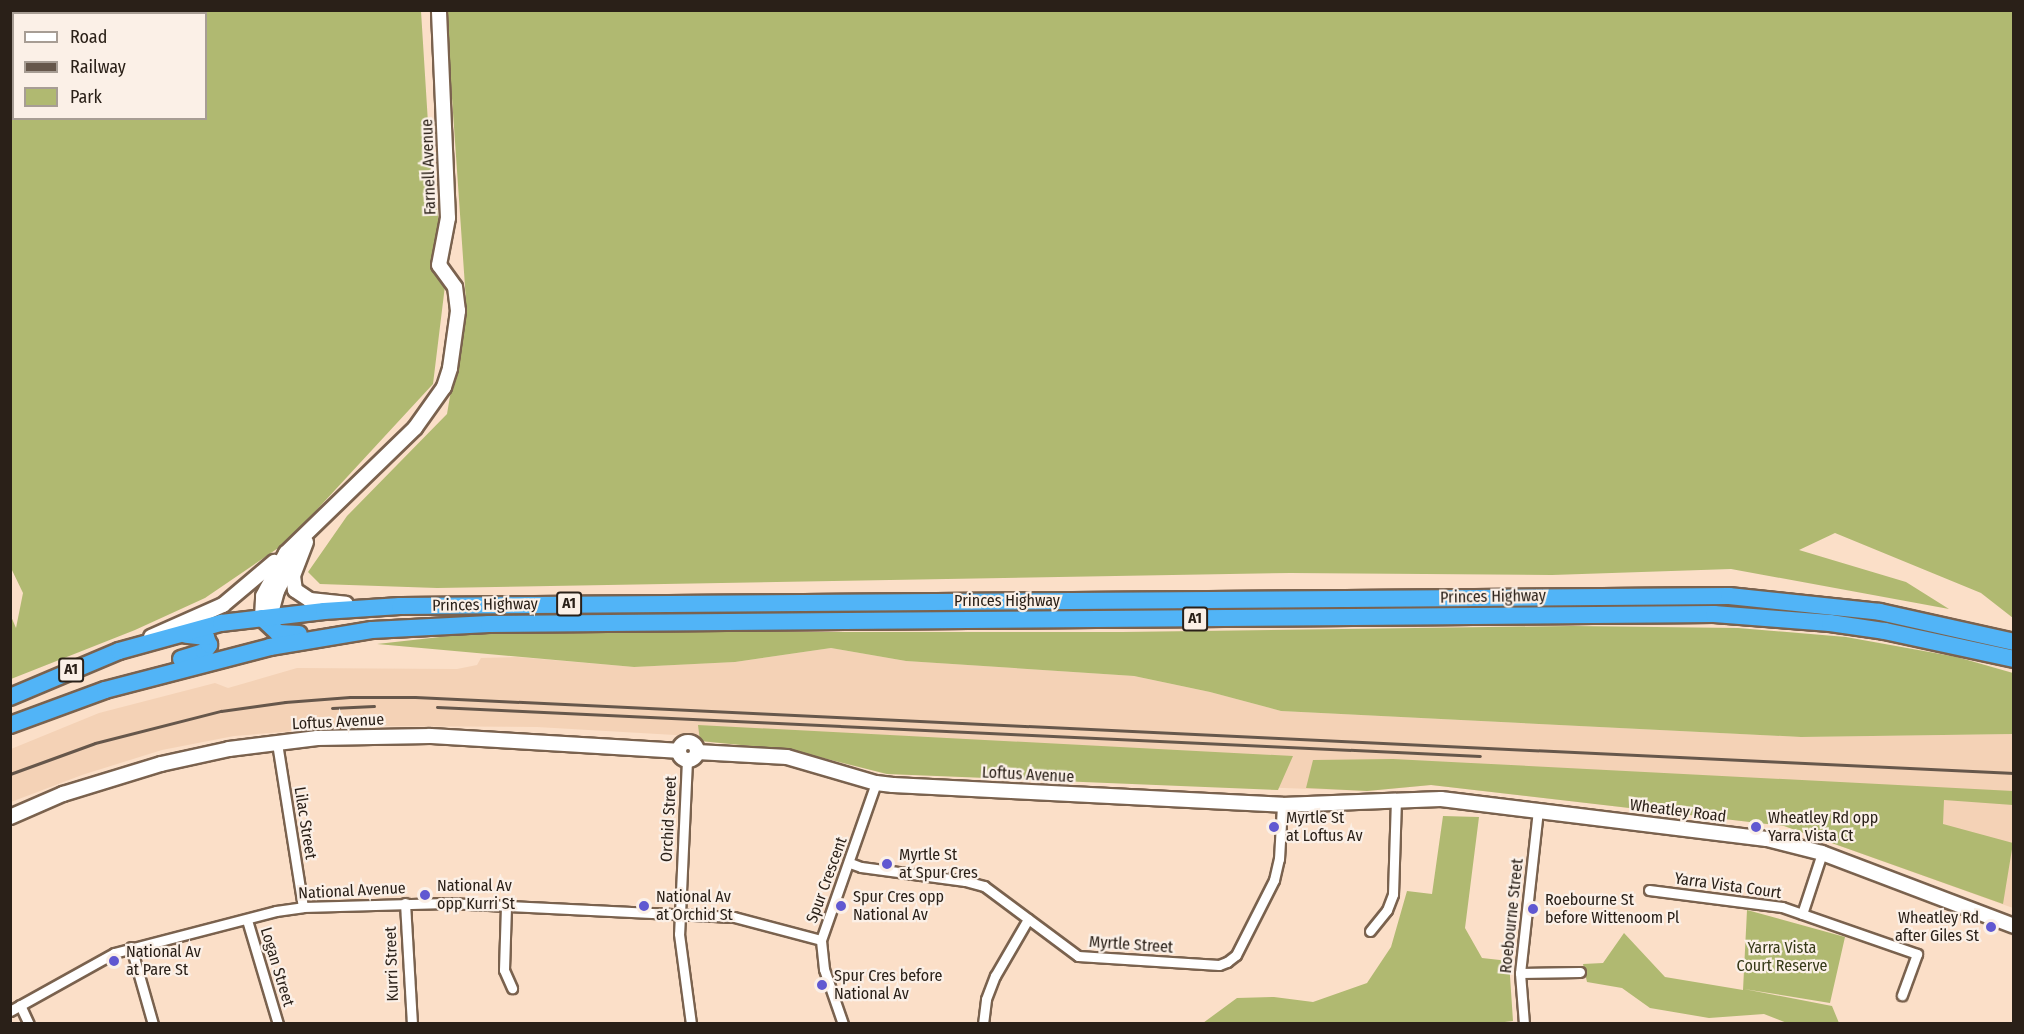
<!DOCTYPE html>
<style>
body{margin:0}
#map{position:relative;width:2024px;height:1034px;overflow:hidden;background:#fbdfc8;font-family:"Fira Sans Condensed",sans-serif}
div>[style]{position:absolute}
.built>*{inset:0;background:#f4d2b6}
.green>*{inset:0;background:#b0b971}
.roads{filter:drop-shadow(2px 0 #7a624e) drop-shadow(-2px 0 #7a624e) drop-shadow(0 2px #7a624e) drop-shadow(0 -2px #7a624e)}
.street>*{height:9px;margin:-4.5px;padding:0 4.5px;transform-origin:4.5px;border-radius:4.5px;background:#fff}
.secondary>*{height:14px;margin:-7px;padding:0 7px;transform-origin:7px;border-radius:7px;background:#fff}
.secondary>.ring{margin:-7px;padding:0;box-sizing:content-box;background:none;border:14px solid #fff;border-radius:50%}
.highway>*{height:16px;margin:-8px;padding:0 8px;transform-origin:8px;border-radius:8px;background:#51b4f7}
.rail>*{height:3px;margin:-1.5px;padding:0 1.5px;transform-origin:1.5px;border-radius:1.5px;background:#66574b}
.dots>*{width:16px;height:16px;translate:-50% -50%;box-sizing:border-box;border:3px solid #fbf0e7;border-radius:50%}
span{translate:-50% -50%;white-space:nowrap;text-align:center;line-height:1.15;-webkit-text-stroke:4.5px #fbf0e7;paint-order:stroke}
.shield-label span{padding:2px 4px;background:#fbf0e7;border:2px solid;border-radius:4px;-webkit-text-stroke-width:0}
.shield-label{font-size:15px;color:#2a2018;font-weight:700}
.street-label{font-size:16px;color:#2a2018}
.poi-label{font-size:16px;color:#2a2018}
.left{translate:0 -50%;text-align:left}
.right{translate:-100% -50%;text-align:right}
.park-label{font-size:16px;color:#353917}
.frame{position:absolute;inset:0;border:12px solid #2a2018;pointer-events:none}
.legend{position:absolute;left:12px;top:12px;width:195px;height:108px;box-sizing:border-box;background:#fbf0e7;border:2px solid #a79d94;margin:0;padding:8px 10px;list-style:none;font-size:18px;color:#2a2018}
.legend li{display:flex;align-items:center;gap:12px;height:30px}
.legend b{width:30px;border:2px solid #a79d94}
</style>
<div id="map">
<div class="built">
<div style="clip-path:polygon(831px 648px,906px 661px,1134px 676px,1210px 692px,1281px 711px,1801px 737px,2013px 734px,2013px 908px,1784px 826px,1431px 785px,1367px 791px,887px 774px,791px 750px,700px 741px,675px 735px,537px 727px,357px 726px,234px 736px,162px 750px,82px 775px,11px 802px,11px 749px,99px 713px,215px 683px,228px 688px,297px 668px,457px 669px,477px 665px,481px 658px,517px 657px,634px 667px,735px 662px)"></div>
</div>
<div class="green">
<div style="clip-path:polygon(evenodd,11px 11px,421px 11px,432px 187px,448px 261px,433px 384px,287px 542px,205px 598px,135px 630px,11px 679px,10px 614px,16px 628px,23px 593px,10px 566px,11px 11px,14px 14px,206px 14px,206px 118px,14px 118px,14px 14px)"></div>
<div style="clip-path:polygon(446px 11px,2013px 11px,2013px 618px,1981px 593px,1835px 533px,1799px 550px,1906px 582px,1949px 609px,1731px 569px,1552px 575px,1290px 573px,437px 588px,320px 584px,308px 572px,347px 516px,447px 414px,466px 301px)"></div>
<div style="clip-path:polygon(1572px 626px,1738px 628px,1846px 637px,1957px 657px,2013px 673px,2013px 734px,1801px 737px,1281px 711px,1210px 692px,1134px 676px,906px 661px,831px 648px,735px 662px,634px 667px,377px 644px,485px 632px,1122px 632px)"></div>
<div style="clip-path:polygon(698px 725px,1293px 756px,1278px 790px,887px 774px,791px 750px,700px 741px)"></div>
<div style="clip-path:polygon(1393px 759px,2013px 791px,2013px 805px,1944px 800px,1943px 824px,2013px 843px,2003px 904px,1784px 826px,1431px 785px,1367px 791px,1306px 788px,1313px 760px)"></div>
<div style="clip-path:polygon(1443px 816px,1479px 817px,1465px 928px,1482px 958px,1509px 961px,1513px 1021px,1488px 1024px,1203px 1023px,1237px 998px,1274px 997px,1313px 1002px,1367px 983px,1391px 947px,1407px 891px,1432px 894px)"></div>
<div style="clip-path:polygon(1747px 910px,1845px 937px,1830px 1003px,1744px 989px,1832px 1006px,1839px 1023px,1787px 1023px,1764px 1014px,1709px 1018px,1650px 1008px,1622px 988px,1587px 982px,1583px 964px,1603px 963px,1624px 933px,1665px 977px,1743px 990px)"></div>
</div>
<div class="roads">
<div class="street">
<div style="left:277px;top:743px;width:166px;rotate:81deg"></div>
<div style="left:687px;top:760px;width:174px;rotate:92.6deg"></div>
<div style="left:679px;top:934px;width:91px;rotate:82.4deg"></div>
<div style="left:850px;top:863px;width:12px;rotate:20deg"></div>
<div style="left:861px;top:867px;width:105px;rotate:7.7deg"></div>
<div style="left:965px;top:881px;width:20px;rotate:15deg"></div>
<div style="left:984px;top:886px;width:117px;rotate:36.7deg"></div>
<div style="left:1078px;top:956px;width:141px;rotate:3.7deg"></div>
<div style="left:1219px;top:965px;width:9px;rotate:-21deg"></div>
<div style="left:1227px;top:962px;width:11px;rotate:-38deg"></div>
<div style="left:1236px;top:955px;width:84px;rotate:-63.1deg"></div>
<div style="left:1274px;top:880px;width:22px;rotate:-77deg"></div>
<div style="left:1279px;top:859px;width:54px;rotate:-86.8deg"></div>
<div style="left:1649px;top:890px;width:134px;rotate:7.3deg"></div>
<div style="left:1782px;top:907px;width:143px;rotate:19.2deg"></div>
<div style="left:1917px;top:954px;width:44px;rotate:110.1deg"></div>
<div style="left:405px;top:903px;width:121px;rotate:86.7deg"></div>
<div style="left:506px;top:906px;width:64px;rotate:91.8deg"></div>
<div style="left:504px;top:970px;width:20px;rotate:66deg"></div>
<div style="left:1802px;top:914px;width:64px;rotate:-71.8deg"></div>
<div style="left:247px;top:920px;width:109px;rotate:73.4deg"></div>
<div style="left:1370px;top:931px;width:27px;rotate:-51deg"></div>
<div style="left:1387px;top:910px;width:17px;rotate:-69deg"></div>
<div style="left:1393px;top:894px;width:93px;rotate:-88.2deg"></div>
<div style="left:131px;top:947px;width:80px;rotate:74.1deg"></div>
<div style="left:1520px;top:973px;width:60px;rotate:-1deg"></div>
<div style="left:20px;top:1005px;width:21px;rotate:65deg"></div>
<div style="left:10px;top:1011px;width:119px;rotate:-29.1deg"></div>
<div style="left:114px;top:953px;width:167px;rotate:-14.5deg"></div>
<div style="left:276px;top:911px;width:27px;rotate:-8deg"></div>
<div style="left:303px;top:907px;width:144px;rotate:-1.6deg"></div>
<div style="left:447px;top:903px;width:287px;rotate:2.8deg"></div>
<div style="left:734px;top:917px;width:90px;rotate:14.8deg"></div>
<div style="left:843px;top:1024px;width:58px;rotate:-109.1deg"></div>
<div style="left:824px;top:969px;width:29px;rotate:-96deg"></div>
<div style="left:821px;top:940px;width:166px;rotate:-70.7deg"></div>
<div style="left:983px;top:1024px;width:25px;rotate:-83deg"></div>
<div style="left:986px;top:999px;width:25px;rotate:-69deg"></div>
<div style="left:995px;top:976px;width:66px;rotate:-59.9deg"></div>
<div style="left:1524px;top:1024px;width:51px;rotate:-94.5deg"></div>
<div style="left:1520px;top:973px;width:163px;rotate:-83.7deg"></div>
</div>
<div class="secondary">
<div style="left:306px;top:542px;width:36px;rotate:111deg"></div>
<div style="left:293px;top:576px;width:14px;rotate:82deg"></div>
<div style="left:295px;top:590px;width:18px;rotate:34deg"></div>
<div style="left:310px;top:600px;width:36px;rotate:6deg"></div>
<div style="left:270px;top:617px;width:27px;rotate:-75deg"></div>
<div style="left:277px;top:591px;width:33px;rotate:-63deg"></div>
<div style="left:262px;top:618px;width:22px;rotate:-87deg"></div>
<div style="left:263px;top:596px;width:49px;rotate:-61.9deg"></div>
<div style="left:286px;top:553px;width:180px;rotate:-44.1deg"></div>
<div style="left:415px;top:428px;width:50px;rotate:-54.7deg"></div>
<div style="left:444px;top:387px;width:20px;rotate:-72deg"></div>
<div style="left:450px;top:368px;width:58px;rotate:-82deg"></div>
<div style="left:458px;top:311px;width:24px;rotate:-97deg"></div>
<div style="left:455px;top:287px;width:27px;rotate:-126deg"></div>
<div style="left:439px;top:265px;width:48px;rotate:-79.2deg"></div>
<div style="left:448px;top:218px;width:208px;rotate:-92.5deg"></div>
<div style="left:151px;top:637px;width:79px;rotate:-24deg"></div>
<div style="left:223px;top:605px;width:67px;rotate:-40.1deg"></div>
<div class="ring" style="left:679px;top:742px;width:4px;height:4px"></div>
<div style="left:697px;top:752px;width:90px;rotate:3.2deg"></div>
<div style="left:787px;top:757px;width:93px;rotate:16.3deg"></div>
<div style="left:876px;top:783px;width:17px;rotate:7deg"></div>
<div style="left:893px;top:785px;width:390px;rotate:2.9deg"></div>
<div style="left:1282px;top:805px;width:159px;rotate:-2.2deg"></div>
<div style="left:1441px;top:799px;width:328px;rotate:7deg"></div>
<div style="left:1767px;top:839px;width:57px;rotate:14.3deg"></div>
<div style="left:1822px;top:853px;width:205px;rotate:20.8deg"></div>
<div style="left:10px;top:817px;width:58px;rotate:-23.5deg"></div>
<div style="left:63px;top:794px;width:102px;rotate:-17deg"></div>
<div style="left:161px;top:764px;width:70px;rotate:-12.4deg"></div>
<div style="left:229px;top:749px;width:89px;rotate:-7.1deg"></div>
<div style="left:317px;top:738px;width:113px;rotate:-1deg"></div>
<div style="left:430px;top:736px;width:249px;rotate:3.4deg"></div>
</div>
<div class="highway">
<div style="left:262px;top:618px;width:22px;rotate:43deg"></div>
<div style="left:278px;top:633px;width:21px;rotate:3deg"></div>
<div style="left:181px;top:659px;width:24px;rotate:-17deg"></div>
<div style="left:204px;top:652px;width:9px;rotate:-54deg"></div>
<div style="left:209px;top:645px;width:9px;rotate:-111deg"></div>
<div style="left:206px;top:637px;width:20px;rotate:-174deg"></div>
<div style="left:10px;top:697px;width:118px;rotate:-22.9deg"></div>
<div style="left:119px;top:651px;width:106px;rotate:-15.4deg"></div>
<div style="left:221px;top:623px;width:104px;rotate:-6.6deg"></div>
<div style="left:324px;top:611px;width:76px;rotate:-3.8deg"></div>
<div style="left:400px;top:606px;width:1329px;rotate:-0.43deg"></div>
<div style="left:1729px;top:596px;width:152px;rotate:6deg"></div>
<div style="left:1880px;top:612px;width:137px;rotate:12.6deg"></div>
<div style="left:10px;top:725px;width:101px;rotate:-20.2deg"></div>
<div style="left:105px;top:690px;width:171px;rotate:-14.6deg"></div>
<div style="left:270px;top:647px;width:103px;rotate:-9.5deg"></div>
<div style="left:372px;top:630px;width:117px;rotate:-2.9deg"></div>
<div style="left:489px;top:624px;width:1225px;rotate:-0.47deg"></div>
<div style="left:1714px;top:614px;width:116px;rotate:4.4deg"></div>
<div style="left:1830px;top:623px;width:56px;rotate:8.3deg"></div>
<div style="left:1885px;top:631px;width:132px;rotate:12.2deg"></div>
</div>
</div>
<div class="rail">
<div style="left:437px;top:707px;width:1044px;rotate:2.69deg"></div>
<div style="left:332px;top:708px;width:42px;rotate:-2.7deg"></div>
<div style="left:10px;top:774px;width:90px;rotate:-20deg"></div>
<div style="left:95px;top:743px;width:130px;rotate:-14.3deg"></div>
<div style="left:221px;top:711px;width:65px;rotate:-8deg"></div>
<div style="left:285px;top:702px;width:65px;rotate:-4.4deg"></div>
<div style="left:350px;top:697px;width:65px"></div>
<div style="left:415px;top:697px;width:1601px;rotate:2.72deg"></div>
</div>
<div class="dots">
<div style="left:1274px;top:827px;background:#6058d1"></div>
<div style="left:1756px;top:827px;background:#6058d1"></div>
<div style="left:887px;top:864px;background:#6058d1"></div>
<div style="left:425px;top:895px;background:#6058d1"></div>
<div style="left:644px;top:906px;background:#6058d1"></div>
<div style="left:841px;top:906px;background:#6058d1"></div>
<div style="left:1533px;top:909px;background:#6058d1"></div>
<div style="left:1991px;top:927px;background:#6058d1"></div>
<div style="left:114px;top:961px;background:#6058d1"></div>
<div style="left:822px;top:985px;background:#6058d1"></div>
</div>
<div class="shield-label">
<span style="left:569px;top:604px">A1</span>
<span style="left:1195px;top:619px">A1</span>
<span style="left:71px;top:670px">A1</span>
</div>
<div class="street-label">
<span style="left:429px;top:167px;rotate:-92deg">Farnell Avenue</span>
<span style="left:1493px;top:597px;rotate:-1deg">Princes Highway</span>
<span style="left:1007px;top:601px">Princes Highway</span>
<span style="left:485px;top:605px;rotate:-1deg">Princes Highway</span>
<span style="left:338px;top:722px;rotate:-3deg">Loftus Avenue</span>
<span style="left:1028px;top:775px;rotate:3deg">Loftus Avenue</span>
<span style="left:1678px;top:811px;rotate:7deg">Wheatley Road</span>
<span style="left:669px;top:819px;rotate:-87deg">Orchid Street</span>
<span style="left:305px;top:823px;rotate:81deg">Lilac Street</span>
<span style="left:827px;top:880px;rotate:-70deg">Spur Crescent</span>
<span style="left:1728px;top:886px;rotate:8deg">Yarra Vista Court</span>
<span style="left:352px;top:891px;rotate:-3deg">National Avenue</span>
<span style="left:1512px;top:916px;rotate:-84deg">Roebourne Street</span>
<span style="left:1131px;top:945px;rotate:4deg">Myrtle Street</span>
<span style="left:392px;top:964px;rotate:-92deg">Kurri Street</span>
<span style="left:277px;top:967px;rotate:73deg">Logan Street</span>
</div>
<div class="poi-label">
<span class="left" style="left:1286px;top:827px">Myrtle St<br>at Loftus Av</span>
<span class="left" style="left:1768px;top:827px">Wheatley Rd opp<br>Yarra Vista Ct</span>
<span class="left" style="left:899px;top:864px">Myrtle St<br>at Spur Cres</span>
<span class="left" style="left:437px;top:895px">National Av<br>opp Kurri St</span>
<span class="left" style="left:656px;top:906px">National Av<br>at Orchid St</span>
<span class="left" style="left:853px;top:906px">Spur Cres opp<br>National Av</span>
<span class="left" style="left:1545px;top:909px">Roebourne St<br>before Wittenoom Pl</span>
<span class="right" style="left:1979px;top:927px">Wheatley Rd<br>after Giles St</span>
<span class="left" style="left:126px;top:961px">National Av<br>at Pare St</span>
<span class="left" style="left:834px;top:985px">Spur Cres before<br>National Av</span>
</div>
<div class="park-label">
<span style="left:1782px;top:957px">Yarra Vista<br>Court Reserve</span>
</div>
<div class="frame"></div>
<ul class="legend">
<li><b style="height:8px;background:#fff"></b>Road</li>
<li><b style="height:8px;background:#66574b"></b>Railway</li>
<li><b style="height:16px;background:#b0b971"></b>Park</li>
</ul>
</div>
